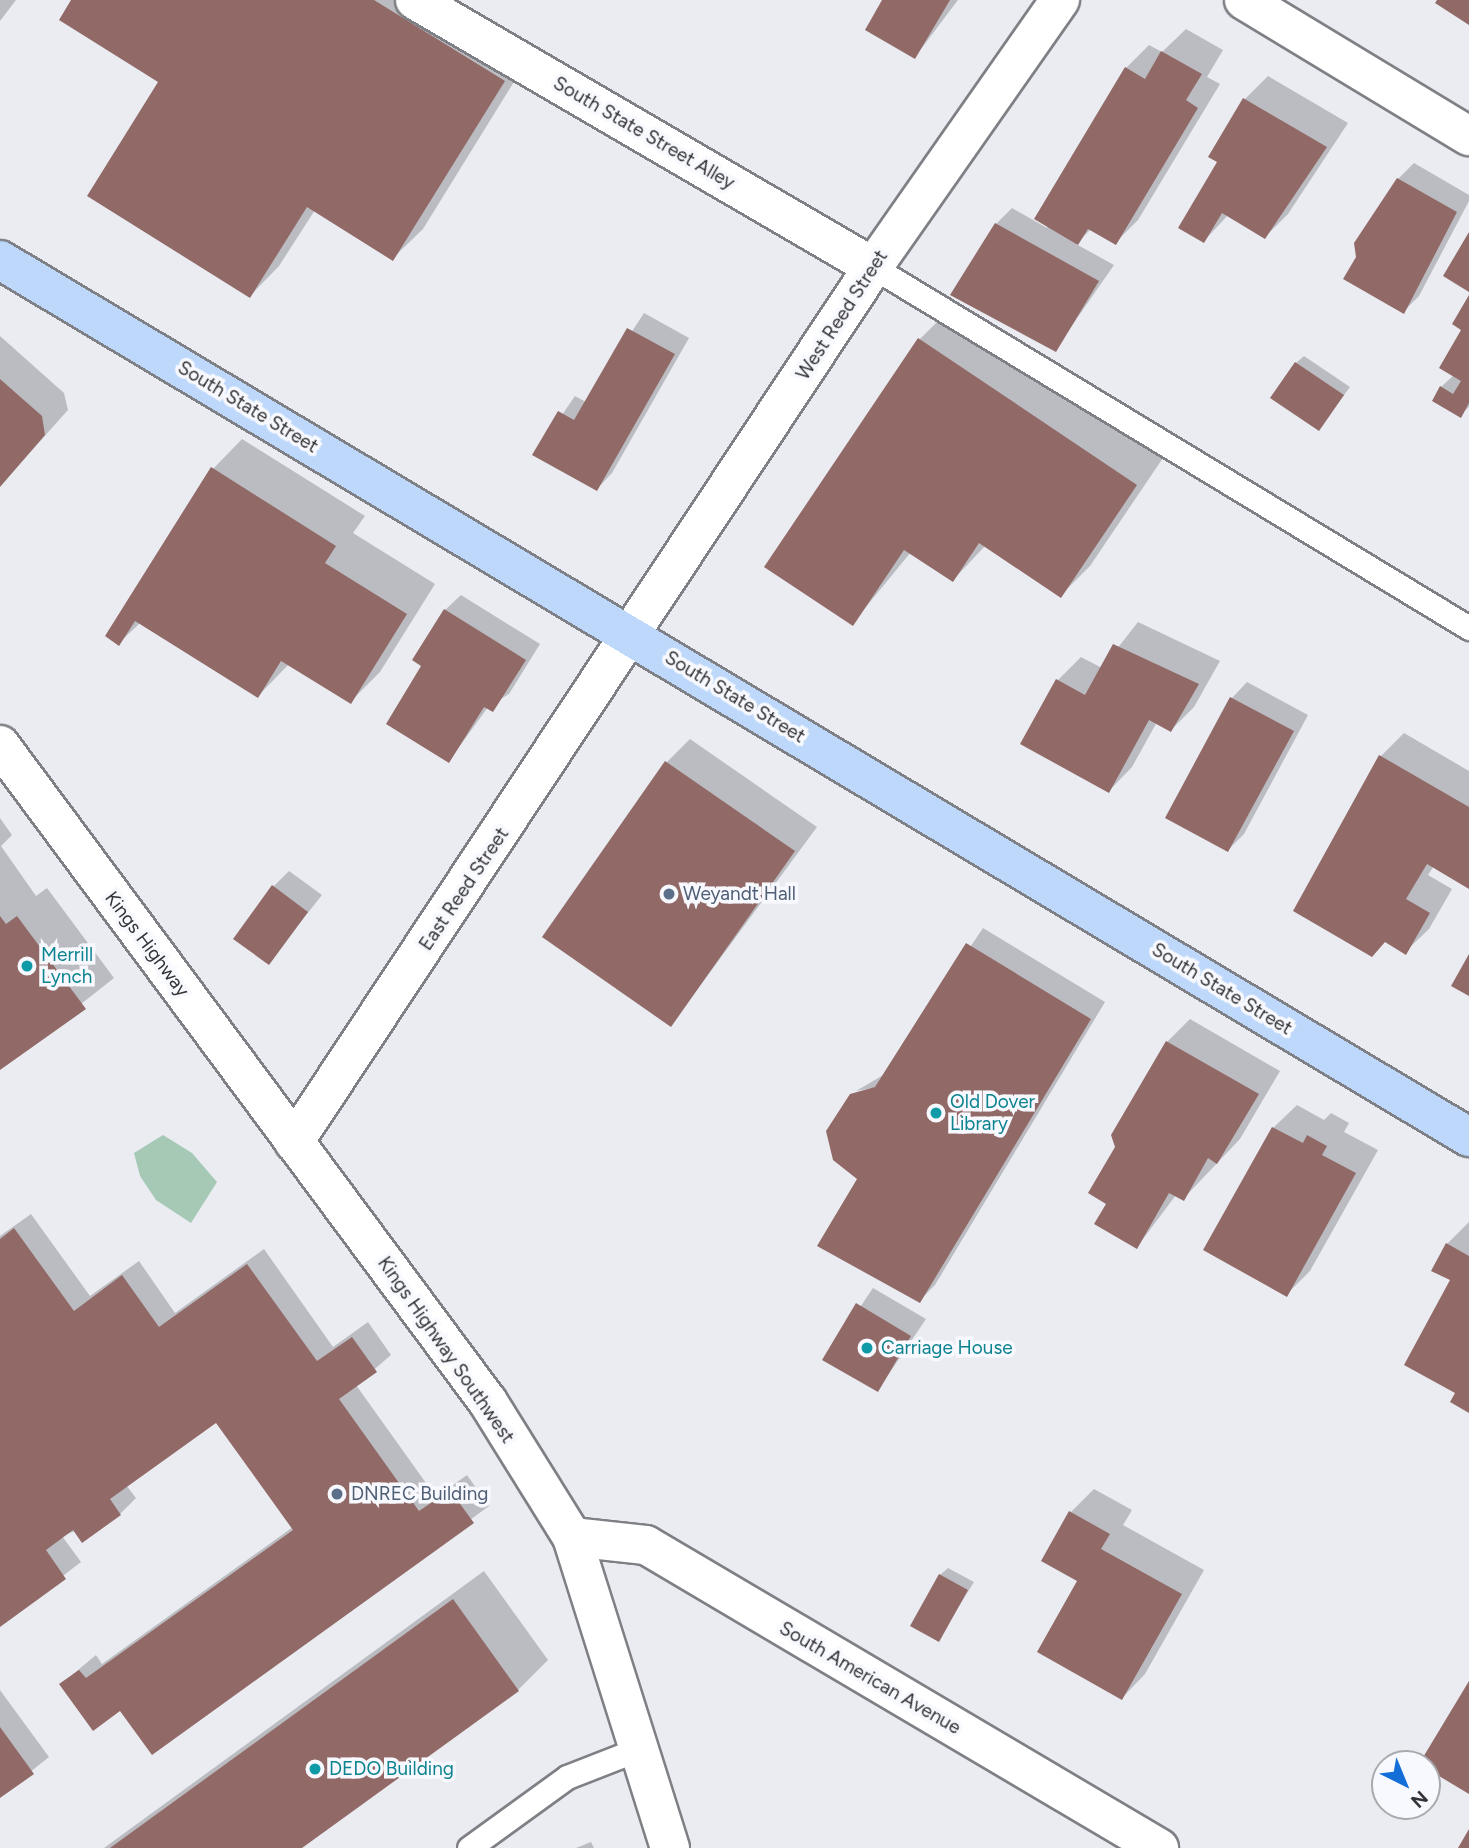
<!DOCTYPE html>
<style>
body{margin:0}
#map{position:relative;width:1469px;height:1848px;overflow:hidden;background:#eaecf2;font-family:Figtree,sans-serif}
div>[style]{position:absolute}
.green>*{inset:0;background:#a5c9b4}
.shadow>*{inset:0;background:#0003}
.building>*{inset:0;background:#916a67}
.roads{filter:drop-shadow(2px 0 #7f8085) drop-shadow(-2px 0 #7f8085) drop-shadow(0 2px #7f8085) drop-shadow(0 -2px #7f8085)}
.service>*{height:23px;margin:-11.5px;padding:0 11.5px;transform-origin:11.5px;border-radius:11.5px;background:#fff}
.minor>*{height:38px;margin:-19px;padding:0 19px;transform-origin:19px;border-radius:19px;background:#fff}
.primary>*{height:38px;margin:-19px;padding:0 19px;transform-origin:19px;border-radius:19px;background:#bdd8fa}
.dots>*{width:19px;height:19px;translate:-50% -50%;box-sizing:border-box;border:4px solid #f8f9fe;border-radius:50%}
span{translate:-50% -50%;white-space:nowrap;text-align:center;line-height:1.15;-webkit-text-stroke:7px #f8f9fe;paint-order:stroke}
.street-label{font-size:19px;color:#333335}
.service-label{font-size:19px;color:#4e5e75}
.left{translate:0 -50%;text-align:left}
.culture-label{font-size:19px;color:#0d838f}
.north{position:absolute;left:1371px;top:1750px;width:70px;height:70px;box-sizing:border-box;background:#f8f9fe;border:2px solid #a9aaae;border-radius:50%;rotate:137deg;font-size:19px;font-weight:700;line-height:28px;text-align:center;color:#333335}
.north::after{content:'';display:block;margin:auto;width:24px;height:32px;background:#146ed8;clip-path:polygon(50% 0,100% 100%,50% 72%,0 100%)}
</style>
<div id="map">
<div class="green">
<div style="clip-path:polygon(163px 1135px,192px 1153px,217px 1182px,191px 1223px,156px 1200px,140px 1176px,134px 1153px)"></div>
</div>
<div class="shadow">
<div style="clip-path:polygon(0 0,16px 0,0 21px)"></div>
<div style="clip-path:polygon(73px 0,451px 0,533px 51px,423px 229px,393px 258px,315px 210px,279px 266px,250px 296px,161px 81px)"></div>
<div style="clip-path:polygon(884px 0,958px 0,915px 57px)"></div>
<div style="clip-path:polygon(1186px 29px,1223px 50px,1207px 77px,1220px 84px,1138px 220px,1115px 243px,1091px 229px,1076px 244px,1114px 265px,1055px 350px,996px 224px,1012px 208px,1047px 228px,1126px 68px,1149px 45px,1162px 52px)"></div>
<div style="clip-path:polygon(1268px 76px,1348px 123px,1288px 214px,1265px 237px,1228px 215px,1204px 241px,1220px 161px,1245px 99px)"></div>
<div style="clip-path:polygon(1414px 163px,1469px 195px,1469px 201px,1419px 296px,1403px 312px,1358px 258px,1398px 179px)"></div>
<div style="clip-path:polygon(1469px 298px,1469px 407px,1460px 415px,1441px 387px,1454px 375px)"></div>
<div style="clip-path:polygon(949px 310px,1165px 455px,1090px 566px,1060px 596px,986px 545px,953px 580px,911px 552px,852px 624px,919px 340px)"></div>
<div style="clip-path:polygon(644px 313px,689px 338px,612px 473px,597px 489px,535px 454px,575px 396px,586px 402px)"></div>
<div style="clip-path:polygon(0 336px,64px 393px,68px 410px,0 486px)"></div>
<div style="clip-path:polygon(1304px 356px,1350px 387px,1319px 429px,1296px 363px)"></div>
<div style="clip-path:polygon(242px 439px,365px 516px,353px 533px,435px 584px,380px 672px,350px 702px,289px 664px,258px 696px,140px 623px,119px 643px,213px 469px)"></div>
<div style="clip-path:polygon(461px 595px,540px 644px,509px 694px,488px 707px,449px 761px,424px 666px,445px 610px)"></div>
<div style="clip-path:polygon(1138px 622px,1220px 661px,1194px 707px,1171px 730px,1157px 722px,1132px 767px,1109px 791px,1023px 743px,1058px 680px,1081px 657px,1102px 668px)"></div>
<div style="clip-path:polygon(1247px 682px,1308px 715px,1244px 834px,1228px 850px,1167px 817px,1232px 698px)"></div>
<div style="clip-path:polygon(1404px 733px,1469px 771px,1469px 887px,1434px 866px,1428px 875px,1452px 889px,1429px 929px,1405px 952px,1381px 756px)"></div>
<div style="clip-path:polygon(690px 739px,817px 827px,671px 1025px,667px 762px)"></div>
<div style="clip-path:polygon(0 818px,12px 835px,1px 846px,36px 896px,47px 888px,114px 978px,0 1068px)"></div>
<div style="clip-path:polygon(289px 871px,322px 895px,268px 963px,273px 887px)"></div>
<div style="clip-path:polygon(983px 928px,1105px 1002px,935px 1285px,919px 1301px,859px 1179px,851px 1096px,884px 1086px,856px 1091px,885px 1074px)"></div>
<div style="clip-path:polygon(1190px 1019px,1280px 1071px,1240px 1139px,1183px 1199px,1176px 1195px,1137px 1247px,1108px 1203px,1167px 1042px)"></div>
<div style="clip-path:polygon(1297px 1105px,1324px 1120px,1331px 1113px,1349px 1123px,1344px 1132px,1378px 1150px,1310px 1271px,1286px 1295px,1205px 1249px,1273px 1128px)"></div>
<div style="clip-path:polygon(31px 1214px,90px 1296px,139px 1261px,175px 1313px,264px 1249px,333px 1347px,368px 1322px,391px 1355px,356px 1385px,436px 1497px,467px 1475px,489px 1506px,152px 1753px,121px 1709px,61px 1684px,96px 1655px,102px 1664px,293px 1527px,216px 1420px,126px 1485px,136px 1498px,120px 1514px,62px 1536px,81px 1562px,0 1624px,0 1236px)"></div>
<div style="clip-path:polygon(1469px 1222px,1469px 1411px,1447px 1244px)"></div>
<div style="clip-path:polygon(873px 1288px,926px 1319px,878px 1390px,825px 1359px)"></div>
<div style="clip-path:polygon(1094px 1489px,1132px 1510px,1123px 1525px,1204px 1570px,1145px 1674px,1122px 1698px,1079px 1580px,1044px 1560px,1071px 1512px)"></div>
<div style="clip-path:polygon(948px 1568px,974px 1582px,938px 1640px,940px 1575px)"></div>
<div style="clip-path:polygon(484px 1571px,548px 1660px,518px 1690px,299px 1848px,104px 1848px)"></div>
<div style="clip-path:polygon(0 1690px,49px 1757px,0 1796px)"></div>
<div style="clip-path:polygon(591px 1842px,594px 1848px,576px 1848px)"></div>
</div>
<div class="building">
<div style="clip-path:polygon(71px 0,374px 0,505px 81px,393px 261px,307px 207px,250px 298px,87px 196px,158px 82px,59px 20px)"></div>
<div style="clip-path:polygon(882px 0,950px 0,915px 59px,865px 30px)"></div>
<div style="clip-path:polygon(1437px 0,1469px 0,1469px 25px,1435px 3px)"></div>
<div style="clip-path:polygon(1161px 51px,1202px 74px,1186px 100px,1198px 108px,1116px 245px,1088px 229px,1078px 245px,1034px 219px,1125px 67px,1145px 79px)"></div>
<div style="clip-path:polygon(1243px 98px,1327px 147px,1265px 239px,1222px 213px,1204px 243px,1178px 228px,1217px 162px,1208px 157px)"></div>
<div style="clip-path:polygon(1397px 178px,1457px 212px,1404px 314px,1343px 279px,1356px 257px,1354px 243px)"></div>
<div style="clip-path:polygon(995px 223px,1099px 281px,1056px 352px,950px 295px)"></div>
<div style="clip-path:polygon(1469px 232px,1469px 292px,1443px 276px)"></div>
<div style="clip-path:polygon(1469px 295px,1469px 403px,1461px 418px,1432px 401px,1440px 386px,1453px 394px,1461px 381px,1439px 368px,1461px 330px,1452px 324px)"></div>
<div style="clip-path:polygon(627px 328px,675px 354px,597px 491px,532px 455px,558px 411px,574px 420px)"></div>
<div style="clip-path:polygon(918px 338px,1137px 485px,1061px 598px,979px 543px,953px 582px,904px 550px,853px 626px,764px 567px)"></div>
<div style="clip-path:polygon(1295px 362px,1344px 395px,1319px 431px,1270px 398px)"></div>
<div style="clip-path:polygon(0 379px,42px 416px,45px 435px,0 487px)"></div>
<div style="clip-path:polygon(211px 467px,336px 546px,325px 563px,407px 614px,351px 704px,281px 661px,258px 698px,135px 621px,119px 646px,105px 636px)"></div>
<div style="clip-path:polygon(444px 609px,526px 660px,493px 712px,484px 707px,449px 763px,386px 724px,421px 666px,412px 660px)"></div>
<div style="clip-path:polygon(1113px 644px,1199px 684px,1171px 732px,1149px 720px,1109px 793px,1020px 744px,1056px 679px,1085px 695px)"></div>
<div style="clip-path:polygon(1230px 697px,1294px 731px,1228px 852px,1165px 818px)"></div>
<div style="clip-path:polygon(1379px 755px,1469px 807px,1469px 889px,1427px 864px,1406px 899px,1430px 913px,1406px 955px,1385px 942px,1372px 957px,1293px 911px)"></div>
<div style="clip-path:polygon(665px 761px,795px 851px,671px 1027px,542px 937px)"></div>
<div style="clip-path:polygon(272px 885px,308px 912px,269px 965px,233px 939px)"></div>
<div style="clip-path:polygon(0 916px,6px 924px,17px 916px,86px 1009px,0 1070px)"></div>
<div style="clip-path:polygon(966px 943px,1091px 1019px,920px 1303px,817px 1246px,857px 1179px,833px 1160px,826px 1131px,850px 1094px,875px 1087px)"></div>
<div style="clip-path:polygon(1469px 954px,1469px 996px,1451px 986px)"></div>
<div style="clip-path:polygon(1166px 1041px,1259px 1094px,1217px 1164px,1208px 1158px,1184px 1201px,1169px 1193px,1137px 1249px,1094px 1224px,1106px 1204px,1088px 1193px,1115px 1147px,1111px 1135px)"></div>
<div style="clip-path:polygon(1272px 1127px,1303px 1143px,1307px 1135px,1327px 1146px,1322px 1155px,1356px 1173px,1287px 1297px,1203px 1250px)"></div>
<div style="clip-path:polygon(14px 1228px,74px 1311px,122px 1275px,159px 1327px,247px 1264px,317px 1361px,352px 1337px,377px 1372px,339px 1399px,419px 1511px,450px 1490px,474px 1523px,152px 1755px,120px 1711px,93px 1731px,59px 1684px,79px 1670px,86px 1678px,293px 1530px,216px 1423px,110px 1499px,121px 1515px,82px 1543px,73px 1530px,46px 1550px,66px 1579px,0 1627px,0 1239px)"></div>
<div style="clip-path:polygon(1446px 1243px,1469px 1256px,1469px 1413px,1450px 1402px,1455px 1393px,1404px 1365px,1450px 1280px,1431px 1271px)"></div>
<div style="clip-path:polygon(856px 1303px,911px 1336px,878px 1392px,822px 1360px)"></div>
<div style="clip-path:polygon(1069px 1511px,1110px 1534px,1101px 1549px,1182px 1594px,1122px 1700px,1037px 1652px,1077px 1581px,1041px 1561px)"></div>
<div style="clip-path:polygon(939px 1574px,968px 1590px,939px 1642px,910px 1626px)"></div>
<div style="clip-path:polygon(453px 1599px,519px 1691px,302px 1848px,110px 1848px)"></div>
<div style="clip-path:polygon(1469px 1681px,1469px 1794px,1419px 1764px)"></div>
<div style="clip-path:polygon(0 1727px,34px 1774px,0 1798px)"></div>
<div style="clip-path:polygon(1469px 1829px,1469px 1848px,1458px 1848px)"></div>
</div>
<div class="roads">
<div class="service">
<div style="left:873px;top:267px;width:697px;rotate:31.2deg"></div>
<div style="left:469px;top:1848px;width:121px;rotate:-35.9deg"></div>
<div style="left:567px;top:1777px;width:77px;rotate:-21.3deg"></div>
</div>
<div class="minor">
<div style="left:415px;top:0;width:530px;rotate:30.24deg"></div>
<div style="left:1244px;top:0;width:263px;rotate:31.2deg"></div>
<div style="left:0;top:745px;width:818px;rotate:53.4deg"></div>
<div style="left:488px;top:1402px;width:159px;rotate:58.1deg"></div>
<div style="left:572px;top:1537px;width:326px;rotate:72.5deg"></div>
<div style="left:294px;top:1142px;width:1049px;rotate:-56.51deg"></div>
<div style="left:873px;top:267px;width:326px;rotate:-55deg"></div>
<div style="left:572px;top:1537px;width:74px;rotate:6.2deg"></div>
<div style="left:646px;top:1545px;width:596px;rotate:30.57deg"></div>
</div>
<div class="primary">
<div style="left:0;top:260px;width:1711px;rotate:30.84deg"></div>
</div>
</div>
<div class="dots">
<div style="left:669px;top:894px;background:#5c6f8a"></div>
<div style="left:27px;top:966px;background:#0f9aa8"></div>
<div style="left:936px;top:1113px;background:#0f9aa8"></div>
<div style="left:867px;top:1348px;background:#0f9aa8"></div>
<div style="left:337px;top:1494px;background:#5c6f8a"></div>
<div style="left:315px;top:1769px;background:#0f9aa8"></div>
</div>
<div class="street-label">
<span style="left:644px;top:133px;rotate:30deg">South State Street Alley</span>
<span style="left:842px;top:315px;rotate:-57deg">West Reed Street</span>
<span style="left:248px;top:407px;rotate:31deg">South State Street</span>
<span style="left:735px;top:697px;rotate:31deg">South State Street</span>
<span style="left:464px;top:889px;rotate:-56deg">East Reed Street</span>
<span style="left:147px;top:944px;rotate:53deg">Kings Highway</span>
<span style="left:1222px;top:989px;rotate:31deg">South State Street</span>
<span style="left:446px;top:1350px;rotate:55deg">Kings Highway Southwest</span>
<span style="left:870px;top:1678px;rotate:30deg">South American Avenue</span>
</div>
<div class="service-label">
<span class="left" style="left:683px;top:894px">Weyandt Hall</span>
<span class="left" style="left:351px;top:1494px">DNREC Building</span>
</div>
<div class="culture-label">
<span class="left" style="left:41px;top:966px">Merrill<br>Lynch</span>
<span class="left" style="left:950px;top:1113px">Old Dover<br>Library</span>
<span class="left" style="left:881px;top:1348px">Carriage House</span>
<span class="left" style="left:329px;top:1769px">DEDO Building</span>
</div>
<div class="north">N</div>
</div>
